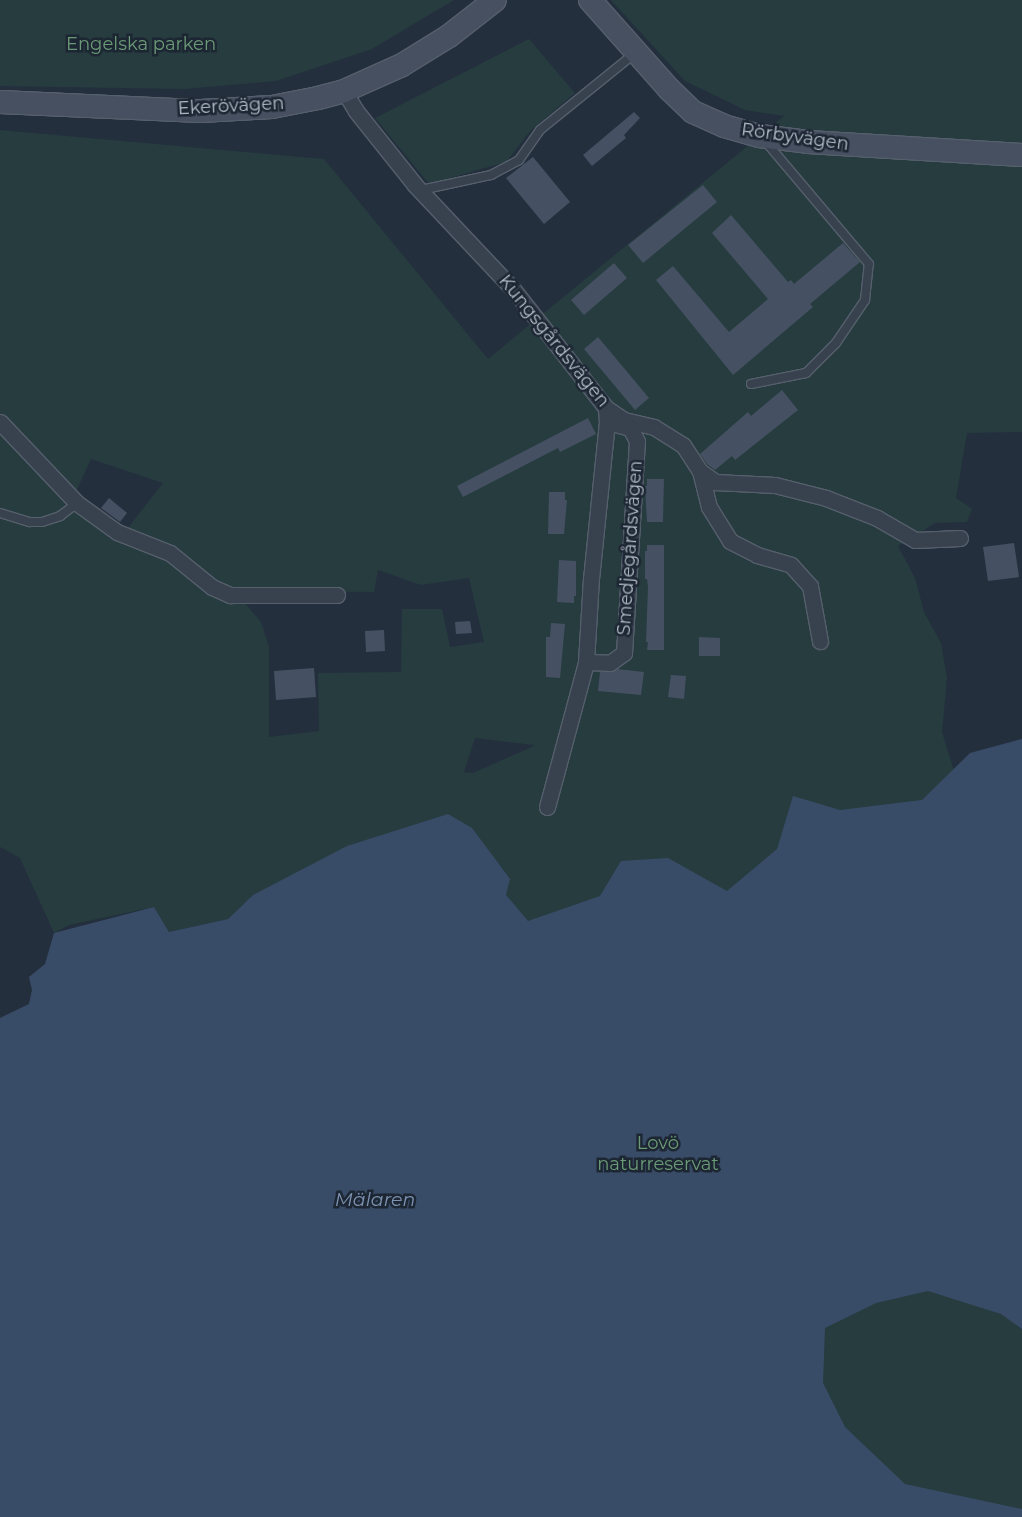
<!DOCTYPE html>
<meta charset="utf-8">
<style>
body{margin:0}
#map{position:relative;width:1022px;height:1517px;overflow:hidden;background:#242f3e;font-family:Montserrat,sans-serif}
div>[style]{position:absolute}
.green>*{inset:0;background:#263c3f}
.water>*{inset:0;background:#394c67}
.building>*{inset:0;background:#455162}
.roads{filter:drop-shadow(1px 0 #565f6c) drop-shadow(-1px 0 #565f6c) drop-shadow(0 1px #565f6c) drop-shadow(0 -1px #565f6c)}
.lane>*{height:8px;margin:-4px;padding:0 4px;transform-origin:4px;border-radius:4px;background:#38414e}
.street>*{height:15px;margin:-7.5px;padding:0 7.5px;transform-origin:7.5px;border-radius:7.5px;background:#38414e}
.secondary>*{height:22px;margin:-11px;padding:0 11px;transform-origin:11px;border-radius:11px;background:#465061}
span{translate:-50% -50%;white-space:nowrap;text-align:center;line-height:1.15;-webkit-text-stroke:5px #1d2633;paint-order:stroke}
.park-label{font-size:18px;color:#6b9a76}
.street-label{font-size:18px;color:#b4bcc9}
.water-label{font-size:19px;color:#7c92b1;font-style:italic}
</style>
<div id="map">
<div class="green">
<div style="clip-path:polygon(0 0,454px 0,372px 49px,276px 81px,184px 89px,0 86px)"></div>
<div style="clip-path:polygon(evenodd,611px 0,1022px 0,1022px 432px,967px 433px,956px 498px,972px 509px,967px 522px,935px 523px,898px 546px,915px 578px,924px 612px,941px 643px,947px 678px,942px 732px,966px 810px,1022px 785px,1022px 1517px,0 1517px,431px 872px,253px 895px,228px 919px,169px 932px,154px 907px,69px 925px,54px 933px,20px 858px,0 847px,0 434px,72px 507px,112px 540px,153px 551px,243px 601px,261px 622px,269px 647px,269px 737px,319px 731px,318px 673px,401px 672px,402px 609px,442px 609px,450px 647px,484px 642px,469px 578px,421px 585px,378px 570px,374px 592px,239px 591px,211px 581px,124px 533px,163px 483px,91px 459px,75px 494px,0 416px,0 130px,324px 159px,488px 359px,784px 116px,745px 110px,685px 81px,611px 0,475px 738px,534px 745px,534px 746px,473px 773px,464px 772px,475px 738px)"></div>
<div style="clip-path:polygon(529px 39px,575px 93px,531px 130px,506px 162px,429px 184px,375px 118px)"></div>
</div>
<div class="water">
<div style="clip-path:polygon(1022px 739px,1022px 1329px,1001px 1314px,928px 1291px,876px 1303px,825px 1328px,823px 1383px,845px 1427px,905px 1484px,1022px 1509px,1022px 1517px,0 1517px,0 1018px,29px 1004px,32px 990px,29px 977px,45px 964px,54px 933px,154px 907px,169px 932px,228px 919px,253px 895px,347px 846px,448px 814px,472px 828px,510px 879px,506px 895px,528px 921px,600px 896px,621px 861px,668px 858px,727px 891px,777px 849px,793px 796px,840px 810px,922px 800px,970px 753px)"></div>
</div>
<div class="building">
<div style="clip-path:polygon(634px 112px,640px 118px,624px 135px,626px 138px,592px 166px,583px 155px)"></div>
<div style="clip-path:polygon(533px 157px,570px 202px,544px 224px,506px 178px)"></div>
<div style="clip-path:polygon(703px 185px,717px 202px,643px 263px,628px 245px)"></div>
<div style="clip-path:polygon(731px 215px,788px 282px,791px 280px,794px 284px,843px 243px,860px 262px,810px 304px,813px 307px,733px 375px,656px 280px,673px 266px,729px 332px,768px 299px,712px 233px)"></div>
<div style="clip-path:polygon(614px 263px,627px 278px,584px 315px,571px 300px)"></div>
<div style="clip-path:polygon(598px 337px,649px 398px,635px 410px,584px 349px)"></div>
<div style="clip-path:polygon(782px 390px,798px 410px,735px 460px,732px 456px,715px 470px,707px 464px,700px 454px,748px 412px,751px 416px)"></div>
<div style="clip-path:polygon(588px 418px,596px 434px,560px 452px,558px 448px,463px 497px,457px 486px)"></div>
<div style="clip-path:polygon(647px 479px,664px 479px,663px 522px,647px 522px,645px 486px,647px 486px)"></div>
<div style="clip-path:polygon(549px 492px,565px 492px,565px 500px,567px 500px,564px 534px,548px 534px)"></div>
<div style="clip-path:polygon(109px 498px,127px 513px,120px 522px,101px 508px)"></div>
<div style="clip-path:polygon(1014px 543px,1019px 577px,988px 581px,983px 547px)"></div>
<div style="clip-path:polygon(647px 545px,664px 545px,664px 650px,647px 650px,648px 642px,646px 642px,648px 587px,647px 579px,645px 579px,645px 551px,647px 551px)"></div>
<div style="clip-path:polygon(559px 560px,576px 561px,576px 596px,574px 596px,574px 603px,557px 602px)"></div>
<div style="clip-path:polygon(470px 621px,472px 633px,456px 634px,455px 622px)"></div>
<div style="clip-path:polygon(551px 623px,565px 624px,560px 678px,546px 677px,546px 637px,550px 637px)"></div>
<div style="clip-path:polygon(384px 630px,385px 651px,366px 652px,365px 631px)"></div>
<div style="clip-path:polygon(699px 637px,720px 638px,720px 656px,699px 656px)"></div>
<div style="clip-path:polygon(314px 668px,316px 697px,276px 700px,274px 671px)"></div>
<div style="clip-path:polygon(617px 669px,644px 672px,641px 695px,598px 691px,600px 672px,610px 672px)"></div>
<div style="clip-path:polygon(671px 675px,686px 676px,684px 699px,668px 697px)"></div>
</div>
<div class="roads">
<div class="lane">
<div style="left:421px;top:190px;width:72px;rotate:-12.1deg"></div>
<div style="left:491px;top:175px;width:32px;rotate:-28deg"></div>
<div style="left:519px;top:160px;width:37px;rotate:-55deg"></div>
<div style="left:540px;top:130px;width:121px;rotate:-39deg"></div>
<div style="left:751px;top:384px;width:56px;rotate:-11.3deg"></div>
<div style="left:806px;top:373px;width:42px;rotate:-45deg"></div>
<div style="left:836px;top:343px;width:52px;rotate:-56deg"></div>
<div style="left:865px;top:300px;width:36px;rotate:-84deg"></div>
<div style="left:869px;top:264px;width:161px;rotate:-130.2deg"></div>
<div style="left:0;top:513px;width:31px;rotate:17deg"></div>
<div style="left:30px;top:522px;width:12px"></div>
<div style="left:42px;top:522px;width:19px;rotate:-18deg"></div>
<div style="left:60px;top:516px;width:21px;rotate:-37deg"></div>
</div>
<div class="street">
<div style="left:344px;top:91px;width:23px;rotate:59deg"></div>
<div style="left:356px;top:111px;width:95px;rotate:51.4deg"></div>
<div style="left:415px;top:185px;width:143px;rotate:46.7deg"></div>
<div style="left:513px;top:289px;width:151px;rotate:52deg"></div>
<div style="left:606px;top:408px;width:22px;rotate:34deg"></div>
<div style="left:624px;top:420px;width:31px;rotate:13deg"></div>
<div style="left:654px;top:427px;width:34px;rotate:32deg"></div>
<div style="left:683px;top:445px;width:31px;rotate:57deg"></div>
<div style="left:700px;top:471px;width:19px;rotate:36deg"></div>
<div style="left:715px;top:482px;width:60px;rotate:2.9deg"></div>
<div style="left:775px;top:485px;width:53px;rotate:14.3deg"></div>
<div style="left:826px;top:498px;width:55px;rotate:21.4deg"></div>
<div style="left:877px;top:518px;width:44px;rotate:30.1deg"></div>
<div style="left:915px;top:540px;width:45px;rotate:-2.5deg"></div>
<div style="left:0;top:422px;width:112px;rotate:46.5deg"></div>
<div style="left:77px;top:503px;width:49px;rotate:35.9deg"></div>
<div style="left:117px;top:532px;width:57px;rotate:21.6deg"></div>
<div style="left:170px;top:553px;width:54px;rotate:39deg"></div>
<div style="left:212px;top:587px;width:20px;rotate:24deg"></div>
<div style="left:230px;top:595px;width:107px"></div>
<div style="left:700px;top:471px;width:37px;rotate:76deg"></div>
<div style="left:709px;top:507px;width:40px;rotate:58deg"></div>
<div style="left:730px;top:541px;width:30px;rotate:27deg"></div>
<div style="left:757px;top:555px;width:35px;rotate:16deg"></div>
<div style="left:791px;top:565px;width:28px;rotate:48deg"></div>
<div style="left:810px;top:586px;width:56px;rotate:79.7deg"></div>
<div style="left:586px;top:662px;width:24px;rotate:2deg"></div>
<div style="left:610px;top:663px;width:17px;rotate:-36deg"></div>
<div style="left:624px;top:653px;width:212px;rotate:-86.5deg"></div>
<div style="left:637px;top:441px;width:15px;rotate:-118deg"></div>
<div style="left:630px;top:428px;width:16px;rotate:-165deg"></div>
<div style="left:547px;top:807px;width:150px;rotate:-74.9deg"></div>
<div style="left:586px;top:662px;width:83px;rotate:-86.6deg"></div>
<div style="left:591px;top:579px;width:158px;rotate:-84.2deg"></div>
<div style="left:607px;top:422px;width:14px;rotate:-94deg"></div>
</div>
<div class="secondary">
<div style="left:590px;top:0;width:119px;rotate:48.4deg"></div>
<div style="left:669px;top:89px;width:33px;rotate:44deg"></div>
<div style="left:693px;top:112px;width:34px;rotate:24deg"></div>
<div style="left:724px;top:126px;width:37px;rotate:16deg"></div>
<div style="left:760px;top:136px;width:48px;rotate:7.1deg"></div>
<div style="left:808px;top:142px;width:214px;rotate:3.5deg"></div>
<div style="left:0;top:102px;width:201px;rotate:2.6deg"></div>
<div style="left:201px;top:111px;width:71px;rotate:-3.2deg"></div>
<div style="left:272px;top:107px;width:47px;rotate:-11.1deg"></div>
<div style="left:318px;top:98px;width:27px;rotate:-15deg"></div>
<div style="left:344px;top:91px;width:64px;rotate:-24.1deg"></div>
<div style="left:402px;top:65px;width:55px;rotate:-31.7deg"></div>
<div style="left:449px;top:36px;width:58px;rotate:-38deg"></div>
</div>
</div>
<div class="park-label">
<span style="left:141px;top:44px">Engelska parken</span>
<span style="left:658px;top:1154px">Lovö<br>naturreservat</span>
</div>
<div class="street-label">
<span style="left:231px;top:106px;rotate:-3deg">Ekerövägen</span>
<span style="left:795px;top:137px;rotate:8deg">Rörbyvägen</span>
<span style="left:554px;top:341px;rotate:51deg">Kungsgårdsvägen</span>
<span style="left:630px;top:548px;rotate:-86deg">Smedjegårdsvägen</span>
</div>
<div class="water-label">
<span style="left:375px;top:1200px">Mälaren</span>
</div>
</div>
